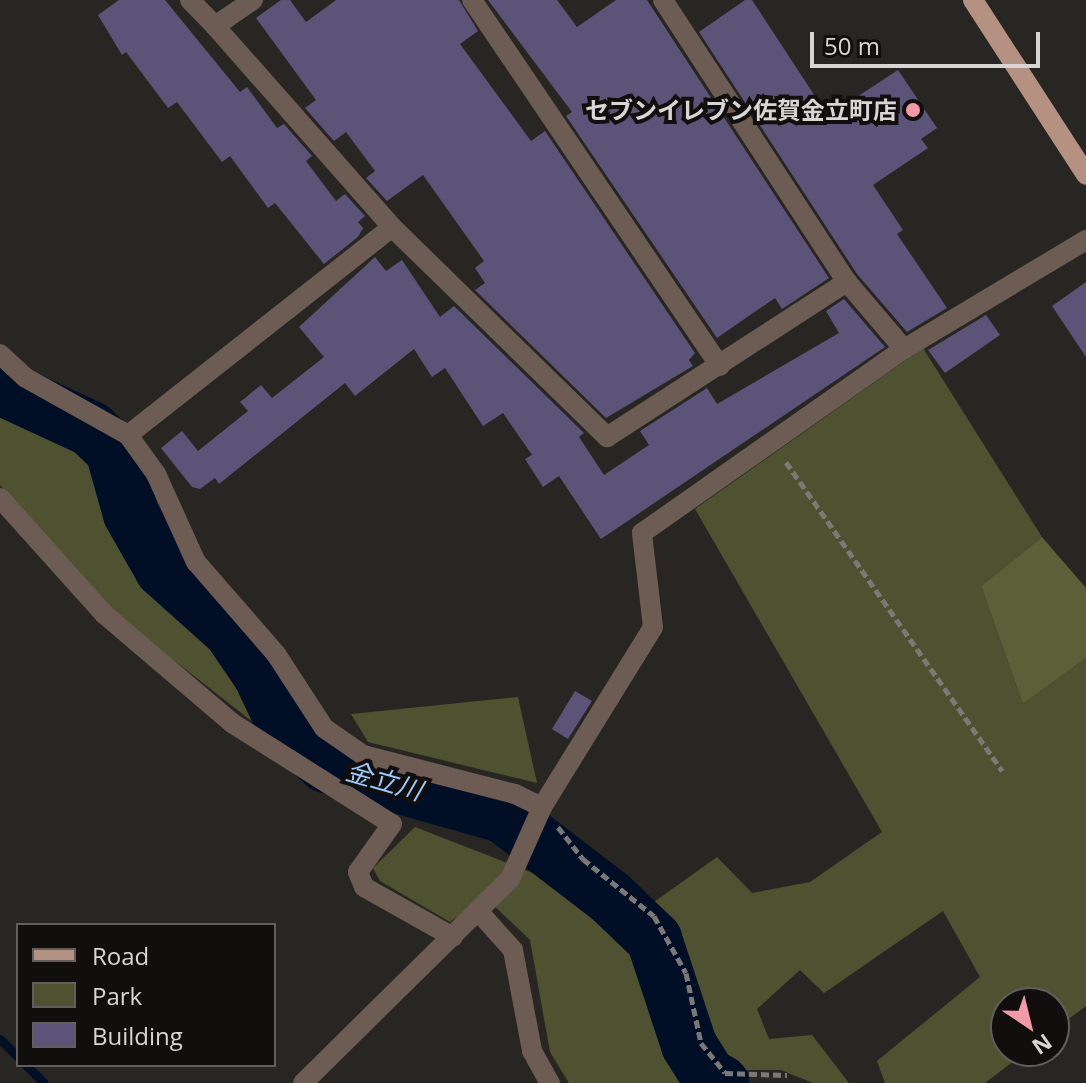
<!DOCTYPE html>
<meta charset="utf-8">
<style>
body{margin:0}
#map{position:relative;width:1086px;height:1083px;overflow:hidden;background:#282622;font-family:"Open Sans","Noto Sans JP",sans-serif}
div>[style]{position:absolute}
.green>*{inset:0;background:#4e5231}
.forest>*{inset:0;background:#5c6039}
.stream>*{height:9px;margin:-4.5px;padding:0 4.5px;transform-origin:4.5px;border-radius:4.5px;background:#000e26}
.river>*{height:56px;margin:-28px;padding:0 28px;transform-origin:28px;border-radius:28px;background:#000e26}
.building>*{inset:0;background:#5b5478}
.path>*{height:5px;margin-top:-2.5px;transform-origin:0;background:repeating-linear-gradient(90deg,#7b7976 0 8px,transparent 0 12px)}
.minor>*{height:20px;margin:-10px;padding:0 10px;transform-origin:10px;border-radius:10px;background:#6d5c54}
.major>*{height:20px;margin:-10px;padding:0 10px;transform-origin:10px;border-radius:10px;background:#b49180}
.dots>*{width:22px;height:22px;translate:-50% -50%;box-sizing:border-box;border:4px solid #100f0d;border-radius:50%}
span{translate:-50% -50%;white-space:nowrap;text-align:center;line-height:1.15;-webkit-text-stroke:8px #100f0d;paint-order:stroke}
.poi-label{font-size:24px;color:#d8d6d4;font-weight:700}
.right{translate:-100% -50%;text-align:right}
.water-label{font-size:26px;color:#99cafc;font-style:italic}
.legend{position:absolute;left:16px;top:923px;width:260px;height:144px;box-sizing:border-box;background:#100f0d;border:2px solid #605f5d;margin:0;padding:10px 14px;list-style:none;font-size:24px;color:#d8d6d4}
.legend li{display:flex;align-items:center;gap:16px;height:40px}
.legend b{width:40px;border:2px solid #605f5d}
.north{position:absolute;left:990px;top:987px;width:80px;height:80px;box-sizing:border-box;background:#100f0d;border:2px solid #605f5d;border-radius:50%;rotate:145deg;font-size:22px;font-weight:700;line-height:32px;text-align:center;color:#d8d6d4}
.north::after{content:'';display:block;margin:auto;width:28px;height:36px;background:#f39aa9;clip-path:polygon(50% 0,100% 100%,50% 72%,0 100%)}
.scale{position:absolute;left:810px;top:32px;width:230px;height:36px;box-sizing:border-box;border:4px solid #d8d6d4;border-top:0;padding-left:10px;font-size:24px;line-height:28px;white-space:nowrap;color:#d8d6d4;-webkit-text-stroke:6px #100f0d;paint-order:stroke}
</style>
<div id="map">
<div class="green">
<div style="clip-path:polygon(923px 348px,1042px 537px,981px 586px,1023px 704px,1086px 658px,1086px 1006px,1054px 1030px,1054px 1003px,1006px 1003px,1006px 1051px,1027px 1051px,985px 1083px,885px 1083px,877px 1061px,980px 977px,943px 911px,824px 993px,800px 970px,757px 1009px,769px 1039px,812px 1035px,849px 1083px,813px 1083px,781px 1070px,728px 1070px,710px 1037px,692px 967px,654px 902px,717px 857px,752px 893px,810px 882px,882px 832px,695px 509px)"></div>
<div style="clip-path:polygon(0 402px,101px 459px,142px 563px,240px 662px,268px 734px,111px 611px,0 485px)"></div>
<div style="clip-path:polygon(518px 697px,537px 783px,368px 742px,351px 714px)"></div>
<div style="clip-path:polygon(415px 827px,551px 880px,644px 967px,681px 1083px,569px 1083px,550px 1052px,530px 940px,485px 897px,450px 922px,380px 881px,373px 868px)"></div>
</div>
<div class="forest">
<div style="clip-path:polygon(1042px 537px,1086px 588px,1086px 658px,1023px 704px,981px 586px)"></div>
</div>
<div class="stream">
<div style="left:0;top:1039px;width:25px;rotate:45deg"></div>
<div style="left:26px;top:1065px;width:25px;rotate:45deg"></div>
</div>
<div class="river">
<div style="left:0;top:387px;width:100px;rotate:24.8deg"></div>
<div style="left:91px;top:429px;width:30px;rotate:44deg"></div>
<div style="left:113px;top:450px;width:66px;rotate:74.3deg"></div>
<div style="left:131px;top:514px;width:64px;rotate:60.3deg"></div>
<div style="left:163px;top:570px;width:91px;rotate:41.9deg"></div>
<div style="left:231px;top:631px;width:53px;rotate:55.7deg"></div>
<div style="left:261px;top:675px;width:61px;rotate:64.7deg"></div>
<div style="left:287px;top:730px;width:52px;rotate:41.9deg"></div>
<div style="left:326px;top:765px;width:184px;rotate:15.8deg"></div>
<div style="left:503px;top:815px;width:135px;rotate:37.5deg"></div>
<div style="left:610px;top:897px;width:61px;rotate:43.7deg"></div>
<div style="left:654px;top:939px;width:112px;rotate:71.7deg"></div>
<div style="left:689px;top:1045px;width:36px;rotate:58deg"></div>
<div style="left:708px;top:1076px;width:15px;rotate:28deg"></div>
</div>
<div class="building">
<div style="clip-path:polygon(119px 0,165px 0,240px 92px,247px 87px,277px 128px,284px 124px,312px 156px,306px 161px,336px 201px,345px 194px,365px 216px,358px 222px,363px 228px,358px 237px,324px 264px,275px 203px,268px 208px,230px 156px,222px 162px,177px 102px,168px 108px,126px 52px,122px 55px,98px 15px)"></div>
<div style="clip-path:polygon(281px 0,290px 0,306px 22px,336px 0,459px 0,478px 31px,460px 44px,531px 141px,545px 131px,695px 353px,689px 360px,693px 366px,606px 418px,475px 290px,485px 283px,475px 268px,484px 261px,423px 175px,387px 201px,366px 178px,375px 171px,346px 132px,334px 141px,305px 108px,316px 100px,256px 18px)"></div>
<div style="clip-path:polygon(488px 0,557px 0,577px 27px,616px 0,647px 0,829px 278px,782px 309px,775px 298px,717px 338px,566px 116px,572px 112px)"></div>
<div style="clip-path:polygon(745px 0,752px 0,828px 116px,898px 70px,937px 128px,921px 139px,928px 148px,873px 185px,903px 230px,897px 234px,947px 308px,907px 332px,857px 274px,699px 32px)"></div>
<div style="clip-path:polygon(375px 257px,386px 271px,402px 260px,440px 317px,454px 306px,584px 433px,579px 437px,604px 475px,649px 445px,640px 431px,707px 388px,717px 404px,839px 333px,826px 311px,844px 299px,885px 347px,601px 539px,559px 476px,543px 487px,525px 459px,532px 455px,503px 413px,483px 426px,445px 368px,432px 377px,414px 349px,355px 396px,345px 383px,219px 484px,215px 478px,200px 489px,192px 487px,161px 448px,182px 431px,198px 451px,248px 411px,240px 402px,261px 385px,272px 398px,324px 357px,299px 327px)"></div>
<div style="clip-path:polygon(1086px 282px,1086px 357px,1052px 306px)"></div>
<div style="clip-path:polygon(986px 315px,1000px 335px,945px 373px,928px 350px)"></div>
<div style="clip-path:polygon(575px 691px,592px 701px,568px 739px,552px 729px)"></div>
</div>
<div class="path">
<div style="left:786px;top:462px;width:377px;rotate:55deg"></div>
<div style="left:558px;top:827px;width:41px;rotate:52deg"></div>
<div style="left:583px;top:859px;width:91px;rotate:38.8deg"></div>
<div style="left:654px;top:916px;width:65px;rotate:60.7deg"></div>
<div style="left:686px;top:973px;width:72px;rotate:77.9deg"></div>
<div style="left:701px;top:1043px;width:38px;rotate:51deg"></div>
<div style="left:725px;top:1073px;width:62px;rotate:1.8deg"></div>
</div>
<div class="minor">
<div style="left:190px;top:0;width:36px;rotate:46deg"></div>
<div style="left:253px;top:0;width:46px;rotate:145.6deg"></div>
<div style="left:215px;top:26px;width:268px;rotate:48.6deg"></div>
<div style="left:392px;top:227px;width:301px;rotate:44.3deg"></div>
<div style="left:607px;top:437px;width:286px;rotate:-32.9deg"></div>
<div style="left:472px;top:0;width:442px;rotate:55.9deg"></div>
<div style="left:663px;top:0;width:337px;rotate:56.9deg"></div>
<div style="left:847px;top:282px;width:88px;rotate:49.6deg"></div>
<div style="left:0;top:354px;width:35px;rotate:43deg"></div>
<div style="left:26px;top:378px;width:117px;rotate:29.2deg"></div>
<div style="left:128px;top:435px;width:48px;rotate:54.3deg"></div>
<div style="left:156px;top:474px;width:97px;rotate:65.6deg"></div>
<div style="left:196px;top:562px;width:122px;rotate:49deg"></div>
<div style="left:276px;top:654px;width:88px;rotate:57deg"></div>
<div style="left:324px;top:728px;width:47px;rotate:34.7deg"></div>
<div style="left:363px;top:755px;width:157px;rotate:14.4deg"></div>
<div style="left:515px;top:794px;width:30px;rotate:26deg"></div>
<div style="left:128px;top:435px;width:336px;rotate:-38.2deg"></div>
<div style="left:0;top:498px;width:156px;rotate:48.1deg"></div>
<div style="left:104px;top:614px;width:168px;rotate:40.4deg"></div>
<div style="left:232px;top:723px;width:189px;rotate:32.3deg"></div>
<div style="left:392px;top:824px;width:59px;rotate:125.3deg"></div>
<div style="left:358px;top:872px;width:16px;rotate:68deg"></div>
<div style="left:364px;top:887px;width:102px;rotate:29.3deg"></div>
<div style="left:479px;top:912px;width:51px;rotate:48.2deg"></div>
<div style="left:513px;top:950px;width:103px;rotate:79.3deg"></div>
<div style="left:532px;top:1051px;width:37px;rotate:61deg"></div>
<div style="left:303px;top:1083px;width:291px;rotate:-44.6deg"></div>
<div style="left:510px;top:879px;width:79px;rotate:-66deg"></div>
<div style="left:542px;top:807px;width:211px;rotate:-58.3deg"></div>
<div style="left:653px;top:627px;width:95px;rotate:-96.7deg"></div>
<div style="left:642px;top:533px;width:320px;rotate:-35.1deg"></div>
<div style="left:904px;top:349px;width:212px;rotate:-30.9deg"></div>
</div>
<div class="major">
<div style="left:973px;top:0;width:208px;rotate:57.1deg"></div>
</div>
<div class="dots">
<div style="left:913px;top:110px;background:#f39aa9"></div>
</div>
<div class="poi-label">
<span class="right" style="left:897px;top:110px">セブンイレブン佐賀金立町店</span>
</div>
<div class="water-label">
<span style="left:384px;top:781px;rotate:16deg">金立川</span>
</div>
<ul class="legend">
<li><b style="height:10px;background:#b49180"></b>Road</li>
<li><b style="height:22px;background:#4e5231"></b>Park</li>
<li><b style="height:22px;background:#5b5478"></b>Building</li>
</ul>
<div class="north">N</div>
<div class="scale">50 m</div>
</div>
